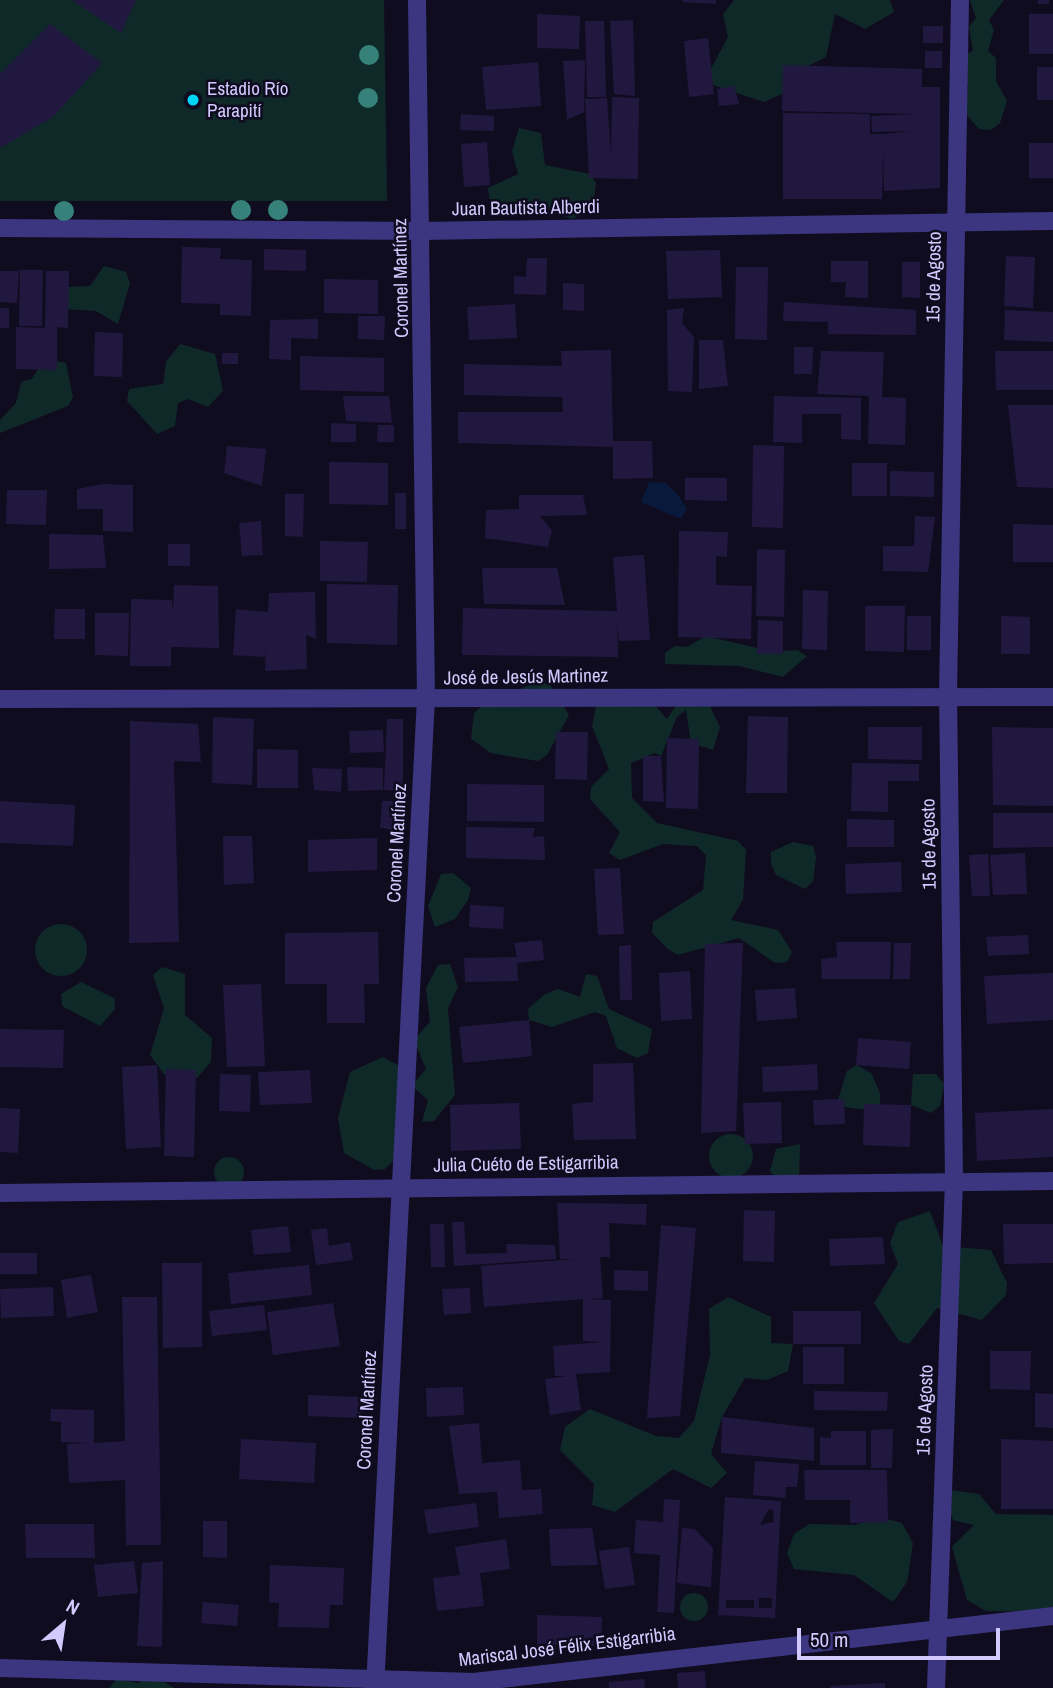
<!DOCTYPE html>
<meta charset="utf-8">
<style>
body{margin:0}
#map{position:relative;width:1053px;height:1688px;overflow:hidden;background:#100c1f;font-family:"Archivo Narrow",sans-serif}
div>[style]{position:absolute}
.green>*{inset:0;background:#0f2929}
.round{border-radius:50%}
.water>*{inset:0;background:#08193c}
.building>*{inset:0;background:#211840}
.street>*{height:18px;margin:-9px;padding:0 9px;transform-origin:9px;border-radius:9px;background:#3b367f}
.trees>*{width:20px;height:20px;margin:-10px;border-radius:50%;background:#368179}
.dots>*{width:19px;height:19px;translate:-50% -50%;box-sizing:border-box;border:4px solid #100c1f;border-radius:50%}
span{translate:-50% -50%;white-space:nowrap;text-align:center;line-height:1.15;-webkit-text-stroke:5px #100c1f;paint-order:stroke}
.poi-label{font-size:19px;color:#d2caff}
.left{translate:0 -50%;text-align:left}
.street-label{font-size:19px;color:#d2caff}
.north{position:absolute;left:28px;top:1590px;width:70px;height:70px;-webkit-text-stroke:5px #100c1f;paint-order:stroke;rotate:29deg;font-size:19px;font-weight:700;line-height:28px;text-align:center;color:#d2caff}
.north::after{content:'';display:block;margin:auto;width:24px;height:32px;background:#d2caff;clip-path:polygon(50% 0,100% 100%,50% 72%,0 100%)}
.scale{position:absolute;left:797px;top:1628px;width:203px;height:32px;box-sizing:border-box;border:4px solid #d2caff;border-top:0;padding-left:9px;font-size:21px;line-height:24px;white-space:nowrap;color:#d2caff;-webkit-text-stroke:5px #100c1f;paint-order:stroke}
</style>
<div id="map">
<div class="green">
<div style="clip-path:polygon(0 0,384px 0,387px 201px,0 201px)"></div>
<div style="clip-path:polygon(734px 0,890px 0,894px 12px,865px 29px,835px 14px,826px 57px,806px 67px,795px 88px,764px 102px,713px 85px,707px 76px,728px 37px,723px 14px)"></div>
<div style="clip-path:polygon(970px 0,1004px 0,989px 20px,994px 30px,988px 51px,996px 58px,996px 81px,1007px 101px,1000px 123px,991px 130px,979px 129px,963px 111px,968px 89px,963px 56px,973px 51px,969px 27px,976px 18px)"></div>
<div style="clip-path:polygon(519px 128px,541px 133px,545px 165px,590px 174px,596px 183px,593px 205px,573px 219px,539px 208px,525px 214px,490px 200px,488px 188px,518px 174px,512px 151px)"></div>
<div style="clip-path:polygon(104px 266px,126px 272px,130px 283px,118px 324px,96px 311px,62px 309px,68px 287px,90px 286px)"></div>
<div style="clip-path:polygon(180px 344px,215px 354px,223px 391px,208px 407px,188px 399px,178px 403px,175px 426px,157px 434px,127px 401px,129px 389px,163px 384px,166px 362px)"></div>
<div style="clip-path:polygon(44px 359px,66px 363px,73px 397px,68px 406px,0 433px,0 420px,16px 403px,21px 382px,32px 379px)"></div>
<div style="clip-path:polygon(706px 636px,773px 652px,797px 650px,807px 656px,783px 677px,739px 666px,665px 664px,665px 653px,675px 646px,687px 647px)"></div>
<div style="clip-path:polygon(539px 681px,551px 686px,569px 715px,547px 755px,538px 761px,491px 753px,471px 739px,474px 713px,483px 705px)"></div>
<div style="clip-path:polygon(705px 696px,720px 727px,713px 750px,691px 743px,686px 710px,677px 717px,661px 756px,655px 753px,631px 763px,632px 798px,657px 823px,738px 841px,746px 850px,743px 900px,731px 920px,778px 930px,792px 952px,787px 962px,775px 963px,739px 938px,678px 955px,668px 949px,652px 933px,653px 922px,703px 890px,706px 855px,697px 846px,663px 844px,620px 860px,609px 853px,620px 832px,590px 799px,591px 787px,609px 769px,592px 726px,596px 706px,649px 699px,667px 719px,677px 704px)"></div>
<div style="clip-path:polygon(793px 842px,813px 846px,816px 857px,813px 881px,805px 889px,776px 875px,771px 864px,771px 852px)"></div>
<div style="clip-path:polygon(453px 873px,471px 888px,468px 900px,455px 919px,435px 927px,428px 906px,441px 874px)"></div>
<div class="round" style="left:35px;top:924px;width:52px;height:52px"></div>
<div style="clip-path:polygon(450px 964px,458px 987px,448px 1008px,455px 1095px,434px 1121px,422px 1122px,428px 1100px,412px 1086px,426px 1069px,414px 1040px,430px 1022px,426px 988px,438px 965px)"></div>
<div style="clip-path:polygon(162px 967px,185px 974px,185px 1015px,212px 1038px,211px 1062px,197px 1078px,164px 1074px,150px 1055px,164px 1008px,153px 975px)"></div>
<div style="clip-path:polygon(586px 974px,597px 976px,609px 1009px,652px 1029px,648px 1053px,637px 1058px,617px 1048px,606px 1016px,595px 1012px,552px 1027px,529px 1020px,528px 1009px,545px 994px,558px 989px,580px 997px)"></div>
<div style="clip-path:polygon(81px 982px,114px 998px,115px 1009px,100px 1026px,62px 1006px,61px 994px)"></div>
<div style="clip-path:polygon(383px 1057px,403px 1068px,402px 1152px,385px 1169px,374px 1170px,344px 1153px,338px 1118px,350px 1072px)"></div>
<div style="clip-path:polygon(856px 1065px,871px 1073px,880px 1093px,880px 1105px,870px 1110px,836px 1106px,847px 1071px)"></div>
<div style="clip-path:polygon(913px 1074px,936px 1074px,944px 1084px,940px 1106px,931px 1113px,911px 1105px)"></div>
<div class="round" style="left:709px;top:1134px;width:44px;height:44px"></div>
<div style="clip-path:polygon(800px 1144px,799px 1180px,777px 1180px,770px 1171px,776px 1149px)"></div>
<div class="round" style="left:214px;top:1157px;width:30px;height:30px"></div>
<div style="clip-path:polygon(930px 1211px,943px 1246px,991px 1250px,1007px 1283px,1006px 1295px,982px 1320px,937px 1308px,909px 1344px,899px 1341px,874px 1303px,898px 1264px,890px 1243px,898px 1222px)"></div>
<div style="clip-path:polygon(728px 1297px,771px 1317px,771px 1343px,793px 1344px,788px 1371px,767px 1380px,745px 1378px,722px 1417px,711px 1454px,727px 1473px,711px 1488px,673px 1469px,615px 1512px,592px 1505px,594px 1484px,560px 1450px,565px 1427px,590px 1409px,656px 1436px,679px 1438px,694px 1421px,710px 1355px,709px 1309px)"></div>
<div style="clip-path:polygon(950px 1490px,979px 1494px,996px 1514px,1053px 1515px,1053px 1612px,986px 1611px,967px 1600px,952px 1547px,974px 1525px,953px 1520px,945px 1500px)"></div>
<div style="clip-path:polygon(879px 1517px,902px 1523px,913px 1543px,907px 1582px,893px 1602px,854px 1575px,794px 1569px,787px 1553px,794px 1534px,809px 1524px,855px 1525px)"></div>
<div class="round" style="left:680px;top:1593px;width:28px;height:28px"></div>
<div style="clip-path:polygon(140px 1678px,164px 1682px,174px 1688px,109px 1688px,117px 1679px,139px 1683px)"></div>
</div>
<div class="water">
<div style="clip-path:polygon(649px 482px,666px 483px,678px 495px,687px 509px,681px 519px,641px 502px)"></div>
</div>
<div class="building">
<div style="clip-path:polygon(72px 0,136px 0,121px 33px)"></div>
<div style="clip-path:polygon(683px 0,716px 0,716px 4px,682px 2px)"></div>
<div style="clip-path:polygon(1038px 0,1049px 0,1049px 4px,1038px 4px)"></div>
<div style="clip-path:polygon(537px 14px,580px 16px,579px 49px,537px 48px)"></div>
<div style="clip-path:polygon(1029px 14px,1053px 14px,1053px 54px,1029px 54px)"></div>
<div style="clip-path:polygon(633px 20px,635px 96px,614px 94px,610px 21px)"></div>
<div style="clip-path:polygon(585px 21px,604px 21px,606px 97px,587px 97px)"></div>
<div style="clip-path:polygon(50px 24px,102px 63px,53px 117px,0 148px,0 74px)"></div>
<div style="clip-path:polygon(923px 26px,943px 26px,943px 43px,923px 43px)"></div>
<div style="clip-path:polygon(708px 38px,714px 94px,689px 97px,684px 41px)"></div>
<div style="clip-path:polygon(925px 51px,942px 51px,942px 68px,925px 68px)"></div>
<div style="clip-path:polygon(585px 60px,584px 112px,567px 120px,563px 61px)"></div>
<div style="clip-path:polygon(538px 62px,541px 106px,486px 110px,482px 67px)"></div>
<div style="clip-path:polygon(783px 65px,922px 69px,922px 87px,940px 87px,940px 188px,884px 191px,883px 151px,882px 199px,783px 199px,783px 113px,870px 114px,870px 134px,884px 134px,912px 131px,872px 132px,871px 116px,917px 114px,782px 111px)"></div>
<div style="clip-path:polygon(1037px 67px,1053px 67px,1053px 100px,1037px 100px)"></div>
<div style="clip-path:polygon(734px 86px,739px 104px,719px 106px,717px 89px)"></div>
<div style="clip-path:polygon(612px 97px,639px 98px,638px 179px,589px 178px,585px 99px,607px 98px,611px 156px)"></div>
<div style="clip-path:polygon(461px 114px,494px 116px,494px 131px,460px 130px)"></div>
<div style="clip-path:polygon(487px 142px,490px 185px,464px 187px,461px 144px)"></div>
<div style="clip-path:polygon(1029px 143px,1053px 143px,1053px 178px,1029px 178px)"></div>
<div style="clip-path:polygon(182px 247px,221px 248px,220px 259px,252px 260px,251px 316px,220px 315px,220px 304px,181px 303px)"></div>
<div style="clip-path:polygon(264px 249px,306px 250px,306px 271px,264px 270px)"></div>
<div style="clip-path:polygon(720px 250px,722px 297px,668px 299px,666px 251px)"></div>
<div style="clip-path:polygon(1006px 256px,1035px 257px,1033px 308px,1004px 306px)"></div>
<div style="clip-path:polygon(527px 258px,547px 258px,546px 295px,514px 294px,514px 276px,526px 277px)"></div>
<div style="clip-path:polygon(831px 261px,868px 261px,868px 298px,845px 297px,846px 282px,831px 282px)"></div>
<div style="clip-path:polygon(902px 262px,920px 262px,920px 298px,902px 297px)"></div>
<div style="clip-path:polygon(736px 267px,768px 267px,767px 340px,735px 339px)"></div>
<div style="clip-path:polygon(20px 270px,43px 270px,42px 326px,19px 326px)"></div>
<div style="clip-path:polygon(0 271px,19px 271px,17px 303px,0 302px)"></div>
<div style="clip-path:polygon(46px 271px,69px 271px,68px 328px,57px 327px,57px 370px,16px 369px,16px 327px,45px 328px)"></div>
<div style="clip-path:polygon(324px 279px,378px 280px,378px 314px,324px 313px)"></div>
<div style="clip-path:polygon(563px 283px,584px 284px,584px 311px,563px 310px)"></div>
<div style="clip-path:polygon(784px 302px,916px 310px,916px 335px,828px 334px,828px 322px,783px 321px)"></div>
<div style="clip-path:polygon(515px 304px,517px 338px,469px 340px,467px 307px)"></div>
<div style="clip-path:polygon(0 308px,9px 308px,9px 328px,0 328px)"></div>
<div style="clip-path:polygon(684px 308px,682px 323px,694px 337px,692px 392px,668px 391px,667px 310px)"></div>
<div style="clip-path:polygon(1005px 310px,1053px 312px,1053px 342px,1004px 340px)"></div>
<div style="clip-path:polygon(358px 316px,385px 316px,384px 340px,358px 339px)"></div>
<div style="clip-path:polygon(318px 319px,318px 339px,291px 338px,291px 360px,269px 359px,270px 320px)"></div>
<div style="clip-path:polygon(95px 332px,123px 333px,122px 377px,94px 376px)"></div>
<div style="clip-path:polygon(699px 340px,723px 340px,728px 386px,699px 389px)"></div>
<div style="clip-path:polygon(794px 347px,813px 347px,812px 374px,794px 374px)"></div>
<div style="clip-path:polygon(611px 350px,613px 441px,652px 441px,653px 478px,613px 479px,613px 447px,458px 443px,458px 412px,563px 412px,562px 397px,464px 395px,464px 364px,562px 366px,561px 351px)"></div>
<div style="clip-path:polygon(821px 351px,884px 352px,882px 397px,906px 398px,905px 445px,868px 444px,869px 396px,817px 394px)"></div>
<div style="clip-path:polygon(995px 351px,1053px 351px,1053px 390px,996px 390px)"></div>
<div style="clip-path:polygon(222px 353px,238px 353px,238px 364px,222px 364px)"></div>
<div style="clip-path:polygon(300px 356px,384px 358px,384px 392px,300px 390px)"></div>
<div style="clip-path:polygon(343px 396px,389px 396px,392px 423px,346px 421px)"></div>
<div style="clip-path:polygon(774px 396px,861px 398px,861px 440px,841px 439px,841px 414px,802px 414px,802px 443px,773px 442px)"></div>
<div style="clip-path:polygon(1008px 405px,1053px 405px,1053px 488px,1017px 487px)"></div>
<div style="clip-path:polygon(331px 423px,356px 424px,356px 442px,331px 442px)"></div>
<div style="clip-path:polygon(378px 425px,394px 425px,394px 442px,377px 442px)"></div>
<div style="clip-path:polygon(753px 445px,784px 446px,783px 528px,752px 527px)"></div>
<div style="clip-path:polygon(227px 446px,266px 449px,262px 486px,224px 473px)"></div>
<div style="clip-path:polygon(329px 462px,388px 463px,388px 505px,329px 504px)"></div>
<div style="clip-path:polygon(852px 463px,887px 463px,887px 496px,852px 496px)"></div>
<div style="clip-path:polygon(890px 471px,934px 472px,934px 497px,890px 496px)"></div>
<div style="clip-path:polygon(685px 478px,727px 478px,727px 501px,685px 500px)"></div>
<div style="clip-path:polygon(103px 484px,133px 485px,133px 532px,103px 531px,103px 509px,77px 509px,77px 489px)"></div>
<div style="clip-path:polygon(7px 490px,47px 490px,46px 525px,6px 524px)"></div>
<div style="clip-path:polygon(395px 493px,406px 493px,406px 529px,395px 529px)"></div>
<div style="clip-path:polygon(285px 494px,304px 494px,303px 537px,285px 536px)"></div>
<div style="clip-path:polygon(519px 495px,583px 495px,587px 515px,540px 516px,552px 530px,548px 547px,485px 538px,486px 510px,519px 509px)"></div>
<div style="clip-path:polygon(915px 516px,935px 517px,928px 572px,883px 571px,883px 546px,914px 546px)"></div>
<div style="clip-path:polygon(261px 521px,263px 555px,242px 556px,239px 523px)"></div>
<div style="clip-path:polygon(1013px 524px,1053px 525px,1053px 562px,1013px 562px)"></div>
<div style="clip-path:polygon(679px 531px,728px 532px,727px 557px,716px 556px,716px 585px,752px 586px,751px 639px,678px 637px)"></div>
<div style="clip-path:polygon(49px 534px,103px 535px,106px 568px,49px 569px)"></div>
<div style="clip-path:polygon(320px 541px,368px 542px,367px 582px,320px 581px)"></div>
<div style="clip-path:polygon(168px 544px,190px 544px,190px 566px,168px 566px)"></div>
<div style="clip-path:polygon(757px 549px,785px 550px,784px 617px,756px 616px)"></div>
<div style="clip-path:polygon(644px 555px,650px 640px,619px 641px,617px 622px,618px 657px,462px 655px,463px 608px,617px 611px,613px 557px)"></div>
<div style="clip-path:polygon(482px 568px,557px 568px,565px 605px,484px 604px)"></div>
<div style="clip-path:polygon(327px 584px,398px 585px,397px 645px,327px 643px)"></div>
<div style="clip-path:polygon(174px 585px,218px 586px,219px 648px,171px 647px,171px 666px,130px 666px,131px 599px,172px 600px,173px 612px)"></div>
<div style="clip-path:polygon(803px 590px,828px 591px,827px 650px,802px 649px)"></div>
<div style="clip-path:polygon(315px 592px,316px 639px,306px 635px,307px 669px,265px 671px,266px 645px,265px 657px,233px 655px,236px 609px,268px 612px,269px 593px)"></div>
<div style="clip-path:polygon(865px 606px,905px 606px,904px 652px,865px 651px)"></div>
<div style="clip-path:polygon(55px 609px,85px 609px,85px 639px,54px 639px)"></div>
<div style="clip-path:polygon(95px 613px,129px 613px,128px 656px,95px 655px)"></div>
<div style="clip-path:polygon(907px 616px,931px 616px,931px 650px,907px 650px)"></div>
<div style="clip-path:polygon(1001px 616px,1030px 617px,1030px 654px,1001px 654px)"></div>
<div style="clip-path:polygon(758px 620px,783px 621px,783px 654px,757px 654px)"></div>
<div style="clip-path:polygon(748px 716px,788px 717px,787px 793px,746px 793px)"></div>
<div style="clip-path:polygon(213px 717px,254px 719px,252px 785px,212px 783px)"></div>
<div style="clip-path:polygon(387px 719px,403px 719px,403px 791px,384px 790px)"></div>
<div style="clip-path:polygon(130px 721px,198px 724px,201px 762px,174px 761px,179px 942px,129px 943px)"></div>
<div style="clip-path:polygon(868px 727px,922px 727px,922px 760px,868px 759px)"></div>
<div style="clip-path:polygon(992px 727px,1053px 728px,1053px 806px,993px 805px)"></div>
<div style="clip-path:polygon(383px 730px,384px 752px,350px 753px,349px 731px)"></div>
<div style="clip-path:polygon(556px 732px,588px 732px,587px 780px,555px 779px)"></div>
<div style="clip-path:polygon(667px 738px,699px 739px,698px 809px,666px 808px)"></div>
<div style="clip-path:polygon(257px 749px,298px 750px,298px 788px,257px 788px)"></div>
<div style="clip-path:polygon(643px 756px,661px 756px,664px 802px,643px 801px)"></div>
<div style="clip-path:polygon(852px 763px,919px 764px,919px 781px,888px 781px,888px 812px,851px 811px)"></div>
<div style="clip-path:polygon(347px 767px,383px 768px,383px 790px,348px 791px)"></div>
<div style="clip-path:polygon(312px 768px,342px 769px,341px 792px,314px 790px)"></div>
<div style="clip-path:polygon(467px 784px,544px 785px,544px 822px,467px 821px)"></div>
<div style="clip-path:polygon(0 801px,75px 805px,73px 846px,0 843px)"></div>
<div style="clip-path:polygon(382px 801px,401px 801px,398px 832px,380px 827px)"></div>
<div style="clip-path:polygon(993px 813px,1053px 813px,1053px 847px,993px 848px)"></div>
<div style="clip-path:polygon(847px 819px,894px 820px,894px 847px,847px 847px)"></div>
<div style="clip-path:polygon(466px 827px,535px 828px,533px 837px,544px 836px,545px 860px,466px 858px)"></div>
<div style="clip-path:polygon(223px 836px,252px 836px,254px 883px,224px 885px)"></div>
<div style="clip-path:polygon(377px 838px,377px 870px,308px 872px,308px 840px)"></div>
<div style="clip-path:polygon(1025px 853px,1027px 894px,993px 895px,990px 855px)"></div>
<div style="clip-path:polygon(988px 854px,990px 896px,972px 896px,969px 855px)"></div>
<div style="clip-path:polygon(901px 862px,902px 892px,846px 894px,845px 864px)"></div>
<div style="clip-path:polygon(620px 868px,624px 934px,598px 935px,594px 869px)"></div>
<div style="clip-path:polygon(470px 905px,504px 907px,503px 929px,469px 927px)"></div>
<div style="clip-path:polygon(378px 932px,379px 984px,364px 984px,365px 1023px,327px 1023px,327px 984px,285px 984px,285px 933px)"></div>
<div style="clip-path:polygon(1028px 935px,1029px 954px,988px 956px,986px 937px)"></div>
<div style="clip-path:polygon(542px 940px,544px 960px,517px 963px,518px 981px,465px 982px,464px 958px,517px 957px,514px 943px)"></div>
<div style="clip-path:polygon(836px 942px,891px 942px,890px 979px,822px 979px,821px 959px,837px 957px)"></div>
<div style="clip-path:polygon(743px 943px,736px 1131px,701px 1133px,705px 944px)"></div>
<div style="clip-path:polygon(894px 943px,911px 943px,910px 979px,893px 979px)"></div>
<div style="clip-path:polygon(631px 945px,632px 1000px,620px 1000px,619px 946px)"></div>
<div style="clip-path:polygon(690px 971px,692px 1019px,661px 1021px,659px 973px)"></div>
<div style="clip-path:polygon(1053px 973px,1053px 1020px,987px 1024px,984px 976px)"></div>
<div style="clip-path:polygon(261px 984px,265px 1066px,227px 1067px,223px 985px)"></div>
<div style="clip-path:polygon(795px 988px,797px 1018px,757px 1021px,755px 990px)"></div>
<div style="clip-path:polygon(529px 1020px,532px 1056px,463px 1063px,459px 1027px)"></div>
<div style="clip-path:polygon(0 1029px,64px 1030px,63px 1068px,0 1067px)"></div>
<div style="clip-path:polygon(858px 1038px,911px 1042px,909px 1069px,856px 1065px)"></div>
<div style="clip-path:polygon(633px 1063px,636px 1139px,574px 1140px,572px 1104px,593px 1102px,593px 1064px)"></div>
<div style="clip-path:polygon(817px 1064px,818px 1090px,763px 1092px,762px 1067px)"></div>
<div style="clip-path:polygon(157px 1065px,161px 1147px,126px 1149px,122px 1067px)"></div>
<div style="clip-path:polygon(166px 1069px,196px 1070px,194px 1157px,164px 1156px)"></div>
<div style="clip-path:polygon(310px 1070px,312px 1103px,260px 1105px,258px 1072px)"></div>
<div style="clip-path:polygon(220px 1074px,251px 1075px,250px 1112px,219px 1111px)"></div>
<div style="clip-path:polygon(844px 1099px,845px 1124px,814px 1125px,813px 1100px)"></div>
<div style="clip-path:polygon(781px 1102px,782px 1143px,745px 1144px,743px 1103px)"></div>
<div style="clip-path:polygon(519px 1103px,521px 1149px,451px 1151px,450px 1105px)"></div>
<div style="clip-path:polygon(864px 1104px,911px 1105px,910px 1147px,863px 1145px)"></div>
<div style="clip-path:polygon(0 1108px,20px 1109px,18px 1153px,0 1152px)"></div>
<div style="clip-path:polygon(1053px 1109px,1053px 1157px,977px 1161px,975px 1113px)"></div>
<div style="clip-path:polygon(557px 1203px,647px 1204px,646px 1225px,609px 1223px,610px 1257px,600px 1257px,603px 1298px,587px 1299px,611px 1300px,610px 1372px,576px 1374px,581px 1410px,550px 1415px,545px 1379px,567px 1376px,555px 1376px,553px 1346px,604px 1342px,583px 1341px,583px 1299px,484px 1307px,481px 1266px,576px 1259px,560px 1259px)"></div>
<div style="clip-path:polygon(744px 1210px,775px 1211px,774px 1262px,743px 1261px)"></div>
<div style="clip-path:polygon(452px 1222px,464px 1222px,466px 1254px,507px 1253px,506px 1244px,555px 1245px,556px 1259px,454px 1266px)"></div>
<div style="clip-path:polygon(430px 1224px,444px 1224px,445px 1267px,431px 1267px)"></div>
<div style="clip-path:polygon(1003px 1224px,1053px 1224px,1053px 1263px,1004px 1264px)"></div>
<div style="clip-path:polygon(661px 1225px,696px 1228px,680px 1416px,647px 1418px)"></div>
<div style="clip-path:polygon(288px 1226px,291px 1252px,254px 1255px,251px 1230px)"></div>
<div style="clip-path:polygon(327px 1228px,329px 1246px,350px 1242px,353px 1260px,316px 1265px,311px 1230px)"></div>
<div style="clip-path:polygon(883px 1237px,885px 1264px,830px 1266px,829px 1239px)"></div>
<div style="clip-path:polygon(0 1253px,37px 1253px,37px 1274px,0 1274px)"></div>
<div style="clip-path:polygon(162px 1263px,202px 1263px,202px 1347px,163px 1348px)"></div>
<div style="clip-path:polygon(309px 1265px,312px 1295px,231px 1304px,228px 1273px)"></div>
<div style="clip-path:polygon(614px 1270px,648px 1271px,648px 1291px,614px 1290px)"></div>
<div style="clip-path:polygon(91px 1275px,98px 1312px,67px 1318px,61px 1280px)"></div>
<div style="clip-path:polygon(53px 1287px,54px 1316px,1px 1318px,0 1289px)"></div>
<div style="clip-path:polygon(470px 1288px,471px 1313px,444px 1315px,442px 1289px)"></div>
<div style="clip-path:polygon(122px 1297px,157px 1297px,161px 1545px,126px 1545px,125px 1480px,69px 1483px,67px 1444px,87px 1443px,61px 1442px,61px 1422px,50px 1421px,51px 1409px,94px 1410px,94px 1443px,125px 1441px)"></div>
<div style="clip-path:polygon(333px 1303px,340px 1346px,273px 1355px,267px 1312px)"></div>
<div style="clip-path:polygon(264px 1305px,267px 1330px,212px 1336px,209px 1311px)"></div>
<div style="clip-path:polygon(793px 1311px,861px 1311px,861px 1344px,793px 1344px)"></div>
<div style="clip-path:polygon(803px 1347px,844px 1347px,844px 1384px,803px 1384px)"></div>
<div style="clip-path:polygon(990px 1351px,1031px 1351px,1030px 1390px,990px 1389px)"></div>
<div style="clip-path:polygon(463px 1387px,464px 1415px,427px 1417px,426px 1388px)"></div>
<div style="clip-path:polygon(814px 1391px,888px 1392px,887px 1411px,814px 1410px)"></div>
<div style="clip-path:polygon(1035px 1393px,1053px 1394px,1053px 1428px,1035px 1427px)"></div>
<div style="clip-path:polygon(308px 1395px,361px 1397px,361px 1418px,308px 1416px)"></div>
<div style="clip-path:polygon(722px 1417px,814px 1428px,814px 1461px,721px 1453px)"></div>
<div style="clip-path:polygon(479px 1423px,482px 1463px,473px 1464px,520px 1460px,522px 1490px,541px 1489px,543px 1514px,499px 1518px,497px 1492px,459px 1494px,449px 1426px)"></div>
<div style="clip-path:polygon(893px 1429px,892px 1468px,871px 1468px,871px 1430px)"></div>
<div style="clip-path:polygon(831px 1431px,866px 1431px,866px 1465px,820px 1465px,820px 1437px,831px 1438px)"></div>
<div style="clip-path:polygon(241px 1439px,316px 1443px,314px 1483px,239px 1479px)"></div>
<div style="clip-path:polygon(1001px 1439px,1053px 1441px,1053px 1509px,1001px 1509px)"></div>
<div style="clip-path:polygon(755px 1461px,799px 1464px,797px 1487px,786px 1487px,785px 1498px,753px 1495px)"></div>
<div style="clip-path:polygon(804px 1470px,887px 1470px,888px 1522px,850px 1523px,850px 1500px,805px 1500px)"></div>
<div style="clip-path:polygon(evenodd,725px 1497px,781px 1501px,775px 1618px,718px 1615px,725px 1497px,773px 1509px,774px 1522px,760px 1525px,768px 1510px,773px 1509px,725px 1497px,759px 1598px,772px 1598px,772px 1608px,759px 1608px,759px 1598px,725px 1497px,726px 1600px,754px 1600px,754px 1608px,726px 1608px,726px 1600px)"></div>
<div style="clip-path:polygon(664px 1499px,680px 1500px,674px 1613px,657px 1612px,660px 1555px,634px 1553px,636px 1520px,663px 1522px)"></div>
<div style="clip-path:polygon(476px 1503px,479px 1527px,428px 1534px,424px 1510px)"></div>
<div style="clip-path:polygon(203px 1521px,227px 1521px,227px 1558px,203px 1557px)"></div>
<div style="clip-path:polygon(25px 1524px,94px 1524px,95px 1558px,26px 1558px)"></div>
<div style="clip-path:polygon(592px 1528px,598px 1565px,551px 1566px,549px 1529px)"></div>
<div style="clip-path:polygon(682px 1528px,695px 1529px,713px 1548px,711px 1587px,677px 1583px)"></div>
<div style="clip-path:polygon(506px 1539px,510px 1569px,480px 1573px,484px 1606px,437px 1611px,433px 1578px,460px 1575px,455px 1547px)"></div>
<div style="clip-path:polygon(629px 1547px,635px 1585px,605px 1589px,599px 1551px)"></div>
<div style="clip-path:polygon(134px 1561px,138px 1593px,98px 1597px,94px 1565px)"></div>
<div style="clip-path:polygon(163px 1561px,162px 1647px,137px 1646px,142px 1563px)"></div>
<div style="clip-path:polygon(270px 1565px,344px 1568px,343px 1605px,330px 1605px,329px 1628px,278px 1627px,279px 1603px,269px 1602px)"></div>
<div style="clip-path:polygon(203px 1602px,239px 1605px,237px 1626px,201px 1623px)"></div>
<div style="clip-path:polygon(537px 1615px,602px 1617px,601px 1646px,537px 1644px)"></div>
<div style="clip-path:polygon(705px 1671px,706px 1688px,678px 1688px,677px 1673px)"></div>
<div style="clip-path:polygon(644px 1679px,645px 1688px,609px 1688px,609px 1682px)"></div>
<div style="clip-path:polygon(885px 1683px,885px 1688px,830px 1688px,830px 1686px)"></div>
</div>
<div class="street">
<div style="left:0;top:228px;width:422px;rotate:0.4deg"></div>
<div style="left:422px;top:231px;width:631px;rotate:-0.91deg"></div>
<div style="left:0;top:699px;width:1053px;rotate:-0.11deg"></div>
<div style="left:0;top:1193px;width:1053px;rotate:-0.65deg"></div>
<div style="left:0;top:1668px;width:474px;rotate:1.7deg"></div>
<div style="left:474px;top:1682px;width:583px;rotate:-6.5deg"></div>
<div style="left:375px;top:1688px;width:990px;rotate:-87.05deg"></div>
<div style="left:426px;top:699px;width:699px;rotate:-90.74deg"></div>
<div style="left:936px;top:1688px;width:508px;rotate:-87.97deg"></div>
<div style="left:954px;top:1180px;width:486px;rotate:-90.7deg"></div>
<div style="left:948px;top:694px;width:694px;rotate:-89.01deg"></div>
</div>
<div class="trees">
<div style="left:369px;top:55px"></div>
<div style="left:368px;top:98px"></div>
<div style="left:241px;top:210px"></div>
<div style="left:278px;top:210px"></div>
<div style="left:64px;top:211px"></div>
</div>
<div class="dots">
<div style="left:193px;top:100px;background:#00d4f5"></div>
</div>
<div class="poi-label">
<span class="left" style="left:207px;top:100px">Estadio Río<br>Parapití</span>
</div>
<div class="street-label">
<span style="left:526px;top:208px;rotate:-1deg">Juan Bautista Alberdi</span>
<span style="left:934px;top:277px;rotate:-89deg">15 de Agosto</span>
<span style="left:401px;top:278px;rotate:-91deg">Coronel Martínez</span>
<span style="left:526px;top:677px;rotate:-1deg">José de Jesús Martinez</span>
<span style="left:397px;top:843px;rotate:-87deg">Coronel Martínez</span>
<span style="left:929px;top:844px;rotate:-91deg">15 de Agosto</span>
<span style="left:526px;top:1164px;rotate:-1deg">Julia Cuéto de Estigarribia</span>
<span style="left:367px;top:1410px;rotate:-87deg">Coronel Martínez</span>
<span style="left:925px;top:1410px;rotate:-88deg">15 de Agosto</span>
<span style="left:567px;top:1647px;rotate:-7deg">Mariscal José Félix Estigarribia</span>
</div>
<div class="north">N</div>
<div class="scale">50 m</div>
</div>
